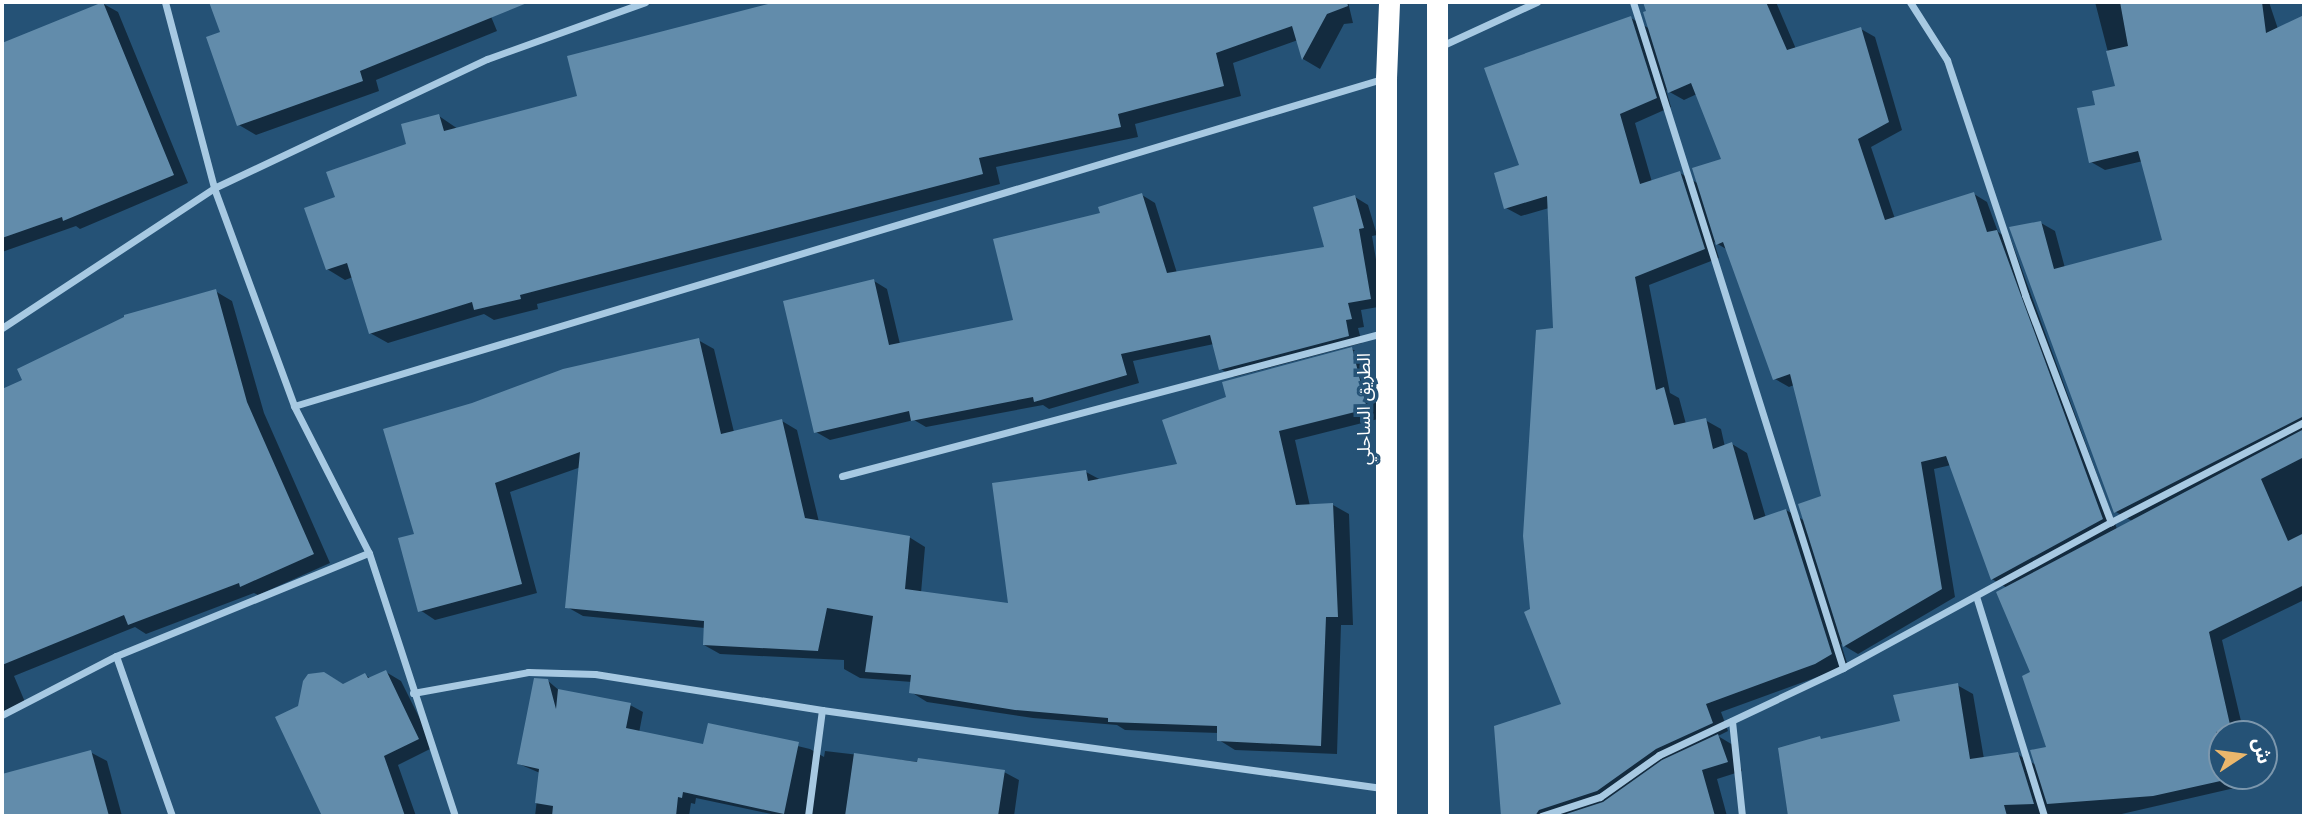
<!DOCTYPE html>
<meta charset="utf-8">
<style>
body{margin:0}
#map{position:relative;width:2306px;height:818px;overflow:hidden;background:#255276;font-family:Helvetica,"Noto Sans Arabic",sans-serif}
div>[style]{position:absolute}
.shadow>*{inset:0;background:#0007}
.building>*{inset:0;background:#628cab}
.street>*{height:7px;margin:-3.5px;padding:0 3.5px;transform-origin:3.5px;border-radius:3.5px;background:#a7c9e2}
.highway>*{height:21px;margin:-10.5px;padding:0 10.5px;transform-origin:10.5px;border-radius:10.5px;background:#fff}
span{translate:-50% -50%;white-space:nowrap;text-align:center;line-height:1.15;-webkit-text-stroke:7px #255276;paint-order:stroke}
.street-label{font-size:18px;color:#fff}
.frame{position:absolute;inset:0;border:4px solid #fff;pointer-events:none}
.north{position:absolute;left:2208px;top:720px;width:70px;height:70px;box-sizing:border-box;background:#255276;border:2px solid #7c97ad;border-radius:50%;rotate:77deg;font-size:19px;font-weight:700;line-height:28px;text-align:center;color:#fff}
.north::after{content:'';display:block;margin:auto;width:24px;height:32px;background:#ebb76c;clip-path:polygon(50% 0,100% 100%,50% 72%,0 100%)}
</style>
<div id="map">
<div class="shadow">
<div style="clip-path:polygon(211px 2px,485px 2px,497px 31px,376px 80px,379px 91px,256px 135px,239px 125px,222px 33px)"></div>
<div style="clip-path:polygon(783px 2px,1348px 2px,1353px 23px,1344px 24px,1320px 69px,1303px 59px,1298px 40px,1233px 63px,1241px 96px,1135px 124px,1138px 137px,996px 167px,1000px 184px,537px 304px,538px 309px,494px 320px,484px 314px,388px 343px,370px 333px,353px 277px,345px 280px,327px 269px,337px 199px,408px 145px,439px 116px,458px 129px,579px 97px,569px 57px)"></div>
<div style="clip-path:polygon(evenodd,1645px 2px,1776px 2px,1796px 49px,1861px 29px,1875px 37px,1902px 130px,1871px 147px,1895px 219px,1974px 194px,1987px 202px,1998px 232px,2011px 240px,2117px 529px,2132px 521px,2116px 512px,2011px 229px,2041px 223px,2055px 231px,2065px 268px,2164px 241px,2143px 161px,2105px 170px,2091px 162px,2097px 106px,2117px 87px,2095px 2px,2269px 2px,2278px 29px,2304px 17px,2304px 600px,2222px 640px,2244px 734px,2222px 734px,2222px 776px,2236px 776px,2239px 787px,2113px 816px,1790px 816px,1780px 749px,1819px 738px,1824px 740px,1902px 722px,1957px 685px,1973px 694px,1984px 759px,2017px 754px,2036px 765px,2049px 749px,2032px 673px,2007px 588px,1992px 579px,1951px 465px,1934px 469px,1955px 597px,1858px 654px,1841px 644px,1847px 663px,1831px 672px,1721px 712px,1728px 731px,1718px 736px,1733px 745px,1742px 771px,1717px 779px,1727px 816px,1503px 816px,1495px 727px,1563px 705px,1555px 330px,1549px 208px,1521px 216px,1506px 208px,1521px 167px,1631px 18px,1650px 29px,1645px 2px,1666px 90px,1684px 100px,1697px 94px,1723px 160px,1699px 184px,1680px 173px,1652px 182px,1635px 123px,1671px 107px,1666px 90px,1645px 2px,1714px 242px,1728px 250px,1775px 379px,1789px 387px,1794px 385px,1823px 497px,1805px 521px,1786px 510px,1766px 518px,1747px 453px,1732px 444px,1725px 447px,1721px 429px,1705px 420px,1686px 424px,1679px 398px,1670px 393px,1649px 285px,1719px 258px,1714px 242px)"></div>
<div style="clip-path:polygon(102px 3px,118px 12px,188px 183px,80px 229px,76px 226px,2px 252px,2px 88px,50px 73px)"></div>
<div style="clip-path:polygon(1142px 195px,1155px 203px,1177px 273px,1326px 248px,1355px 197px,1368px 205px,1377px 235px,1372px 236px,1384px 306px,1361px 310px,1364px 327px,1358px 328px,1362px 343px,1234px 377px,1221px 369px,1214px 344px,1133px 361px,1139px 383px,1049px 409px,1043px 405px,926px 427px,914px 420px,830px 440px,816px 432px,874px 281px,887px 289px,900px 344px,1016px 321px,1102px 214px)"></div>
<div style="clip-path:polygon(215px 291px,232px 301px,264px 413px,330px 563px,258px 595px,254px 593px,146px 634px,135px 627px,14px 676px,25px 702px,2px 712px,2px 391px)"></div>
<div style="clip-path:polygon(698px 340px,714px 349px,734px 432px,782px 421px,797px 430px,819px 522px,909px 537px,925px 547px,921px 593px,1010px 605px,1086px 472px,1101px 480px,1179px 465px,1352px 349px,1368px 359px,1382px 418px,1295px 440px,1310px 506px,1333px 505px,1349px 514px,1353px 625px,1341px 625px,1337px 754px,1235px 750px,1219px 740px,1219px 733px,1125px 730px,1117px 725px,1033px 718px,927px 702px,911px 692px,912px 682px,860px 678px,844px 669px,844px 660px,720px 654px,704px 645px,705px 628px,583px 616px,567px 607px,581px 467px,510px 492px,537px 593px,435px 620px,420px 610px,416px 535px)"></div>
<div style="clip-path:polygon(386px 672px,401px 681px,434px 747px,398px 765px,416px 816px,317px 816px,324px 815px,300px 707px,305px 682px,316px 673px,324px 673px,344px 685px,365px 675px,372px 679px)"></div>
<div style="clip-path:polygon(547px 680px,561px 692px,630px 705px,643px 712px,639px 733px,705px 746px,709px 725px,810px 749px,824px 757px,825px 751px,1004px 772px,1019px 780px,1014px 816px,781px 816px,696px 798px,695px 804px,691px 803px,689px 816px,535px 816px,540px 773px,519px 764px)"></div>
<div style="clip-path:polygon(90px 752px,107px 761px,122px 816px,2px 816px,2px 776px)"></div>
</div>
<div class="building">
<div style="clip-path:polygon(103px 2px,174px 175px,63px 221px,62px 217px,2px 238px,2px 43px)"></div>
<div style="clip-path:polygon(209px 2px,527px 2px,527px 3px,360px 71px,363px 81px,237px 126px,206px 37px,220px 32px)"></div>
<div style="clip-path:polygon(776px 2px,1347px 2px,1348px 6px,1327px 14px,1302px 60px,1292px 26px,1216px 53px,1224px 86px,1118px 114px,1121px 127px,979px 158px,983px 174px,520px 295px,521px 299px,474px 310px,472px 302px,369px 334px,347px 263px,326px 270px,304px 208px,335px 197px,326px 172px,406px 144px,401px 124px,439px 114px,444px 131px,577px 96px,567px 56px)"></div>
<div style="clip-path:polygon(1643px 2px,1766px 2px,1787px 50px,1861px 27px,1889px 122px,1858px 139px,1885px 220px,1974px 192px,1987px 232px,1997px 230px,2103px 519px,1991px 580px,1946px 456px,1921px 462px,1942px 589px,1843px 647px,1798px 504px,1821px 496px,1790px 374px,1773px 380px,1723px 242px,1716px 245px,1692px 168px,1721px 159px,1691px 83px,1668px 93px,1643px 12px,1646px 11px)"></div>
<div style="clip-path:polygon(2120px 2px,2262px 2px,2266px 33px,2304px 15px,2304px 416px,2114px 513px,2009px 227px,2041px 221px,2054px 269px,2162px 240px,2138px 151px,2089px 163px,2077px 108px,2095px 105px,2092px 91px,2115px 86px,2106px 51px,2128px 46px)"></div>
<div style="clip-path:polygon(1631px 16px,1657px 98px,1620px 114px,1640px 184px,1680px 171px,1705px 249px,1635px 277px,1656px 390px,1664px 387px,1674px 425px,1706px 418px,1713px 449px,1732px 442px,1754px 520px,1786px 509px,1832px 654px,1815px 664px,1706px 704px,1713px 723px,1656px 749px,1597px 791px,1539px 810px,1535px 816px,1501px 816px,1494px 726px,1561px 704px,1524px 612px,1530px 609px,1523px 536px,1536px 330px,1553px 328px,1547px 196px,1504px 209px,1494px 173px,1519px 165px,1484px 68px)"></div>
<div style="clip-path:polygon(1142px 193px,1167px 273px,1324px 247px,1313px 207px,1355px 195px,1364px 228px,1359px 229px,1371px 299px,1348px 303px,1352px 319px,1346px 320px,1349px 336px,1219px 370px,1210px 335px,1121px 354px,1127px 375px,1034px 402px,1033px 397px,911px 421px,909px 411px,814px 433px,783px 301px,874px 279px,889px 345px,1013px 320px,993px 239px,1100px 213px,1098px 207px)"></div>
<div style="clip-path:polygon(216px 289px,247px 402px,314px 554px,240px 587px,239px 583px,128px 625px,124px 615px,2px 665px,2px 389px,22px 380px,17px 369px,124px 317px,124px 315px)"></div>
<div style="clip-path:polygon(699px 338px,721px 434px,782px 419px,805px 518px,910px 536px,905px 589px,1008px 603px,992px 483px,1086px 470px,1088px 481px,1177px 464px,1162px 420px,1226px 397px,1222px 382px,1352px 347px,1367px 409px,1279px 431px,1296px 505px,1333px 503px,1338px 617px,1326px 617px,1321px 746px,1217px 741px,1217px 726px,1108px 722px,1108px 718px,1015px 710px,909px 693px,911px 675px,865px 672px,873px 616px,827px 608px,818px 651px,703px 645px,704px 621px,565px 608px,580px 452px,495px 483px,522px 584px,418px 612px,398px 538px,414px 534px,383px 429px,472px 403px,563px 369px)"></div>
<div style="clip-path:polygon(2304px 429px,2304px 457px,2261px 479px,2288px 541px,2304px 533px,2304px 585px,2209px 632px,2231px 729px,2216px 732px,2222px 776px,2225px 780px,2153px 796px,2047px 804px,2030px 750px,2046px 747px,2022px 676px,2030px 672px,1996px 592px)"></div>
<div style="clip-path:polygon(386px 670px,419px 739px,384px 756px,405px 816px,322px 816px,275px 717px,298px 706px,303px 681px,308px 674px,324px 672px,343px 684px,365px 673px,368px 678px)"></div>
<div style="clip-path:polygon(534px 678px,548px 679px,556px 709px,558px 689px,631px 703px,626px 728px,703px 744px,708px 723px,799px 742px,784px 814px,683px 792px,682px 798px,678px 797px,676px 816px,552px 816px,553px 806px,535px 803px,539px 769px,517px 764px)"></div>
<div style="clip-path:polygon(1958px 683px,1970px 759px,2018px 752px,2034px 804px,2004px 805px,2007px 816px,1788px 816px,1778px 748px,1820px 736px,1821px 739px,1900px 721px,1893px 695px)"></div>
<div style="clip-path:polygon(1718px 734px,1728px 762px,1702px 770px,1715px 816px,1560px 816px,1603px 802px,1662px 760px)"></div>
<div style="clip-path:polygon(91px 750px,109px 816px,2px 816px,2px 774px)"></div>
<div style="clip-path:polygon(854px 753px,917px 762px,918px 758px,1005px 770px,998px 816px,845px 816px)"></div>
</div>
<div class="street">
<div style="left:165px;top:2px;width:192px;rotate:75.2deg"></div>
<div style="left:214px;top:188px;width:232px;rotate:69.8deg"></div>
<div style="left:294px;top:406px;width:165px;rotate:63deg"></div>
<div style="left:369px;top:553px;width:277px;rotate:71.9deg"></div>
<div style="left:1633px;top:2px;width:698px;rotate:72.5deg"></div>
<div style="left:1910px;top:2px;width:69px;rotate:57.5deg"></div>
<div style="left:1947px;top:60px;width:248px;rotate:71.6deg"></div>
<div style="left:2025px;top:295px;width:243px;rotate:69.3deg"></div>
<div style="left:1439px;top:47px;width:108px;rotate:-24.7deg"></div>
<div style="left:2px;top:328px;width:254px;rotate:-33.4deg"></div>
<div style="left:214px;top:188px;width:302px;rotate:-25.3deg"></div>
<div style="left:487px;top:59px;width:168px;rotate:-19.8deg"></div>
<div style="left:294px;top:406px;width:1136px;rotate:-16.73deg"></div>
<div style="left:842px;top:476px;width:560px;rotate:-14.81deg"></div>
<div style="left:1976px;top:596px;width:230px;rotate:72.8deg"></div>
<div style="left:116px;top:656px;width:170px;rotate:70.7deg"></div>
<div style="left:413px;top:693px;width:117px;rotate:-10.3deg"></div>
<div style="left:528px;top:672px;width:67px;rotate:1.7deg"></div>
<div style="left:595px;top:674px;width:230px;rotate:9deg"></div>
<div style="left:822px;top:710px;width:565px;rotate:7.93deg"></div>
<div style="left:2px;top:715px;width:128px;rotate:-27.4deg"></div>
<div style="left:116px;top:656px;width:273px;rotate:-22.2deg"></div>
<div style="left:1732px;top:721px;width:96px;rotate:84deg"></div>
<div style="left:808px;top:816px;width:107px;rotate:-82.5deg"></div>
<div style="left:1541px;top:816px;width:62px;rotate:-17.9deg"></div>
<div style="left:1600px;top:797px;width:72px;rotate:-35.4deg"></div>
<div style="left:1659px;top:755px;width:204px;rotate:-25.3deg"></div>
<div style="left:1843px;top:668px;width:305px;rotate:-28.6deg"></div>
<div style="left:2111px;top:522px;width:217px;rotate:-27.4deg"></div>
</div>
<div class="highway">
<div style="left:1437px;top:2px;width:814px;rotate:89.93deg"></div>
<div style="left:1386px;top:816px;width:738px;rotate:-90deg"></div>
<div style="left:1386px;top:78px;width:76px;rotate:-87.7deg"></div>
</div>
<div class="street-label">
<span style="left:1364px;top:409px;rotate:-90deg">الطريق الساحلي</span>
</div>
<div class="frame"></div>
<div class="north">ش</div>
</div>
